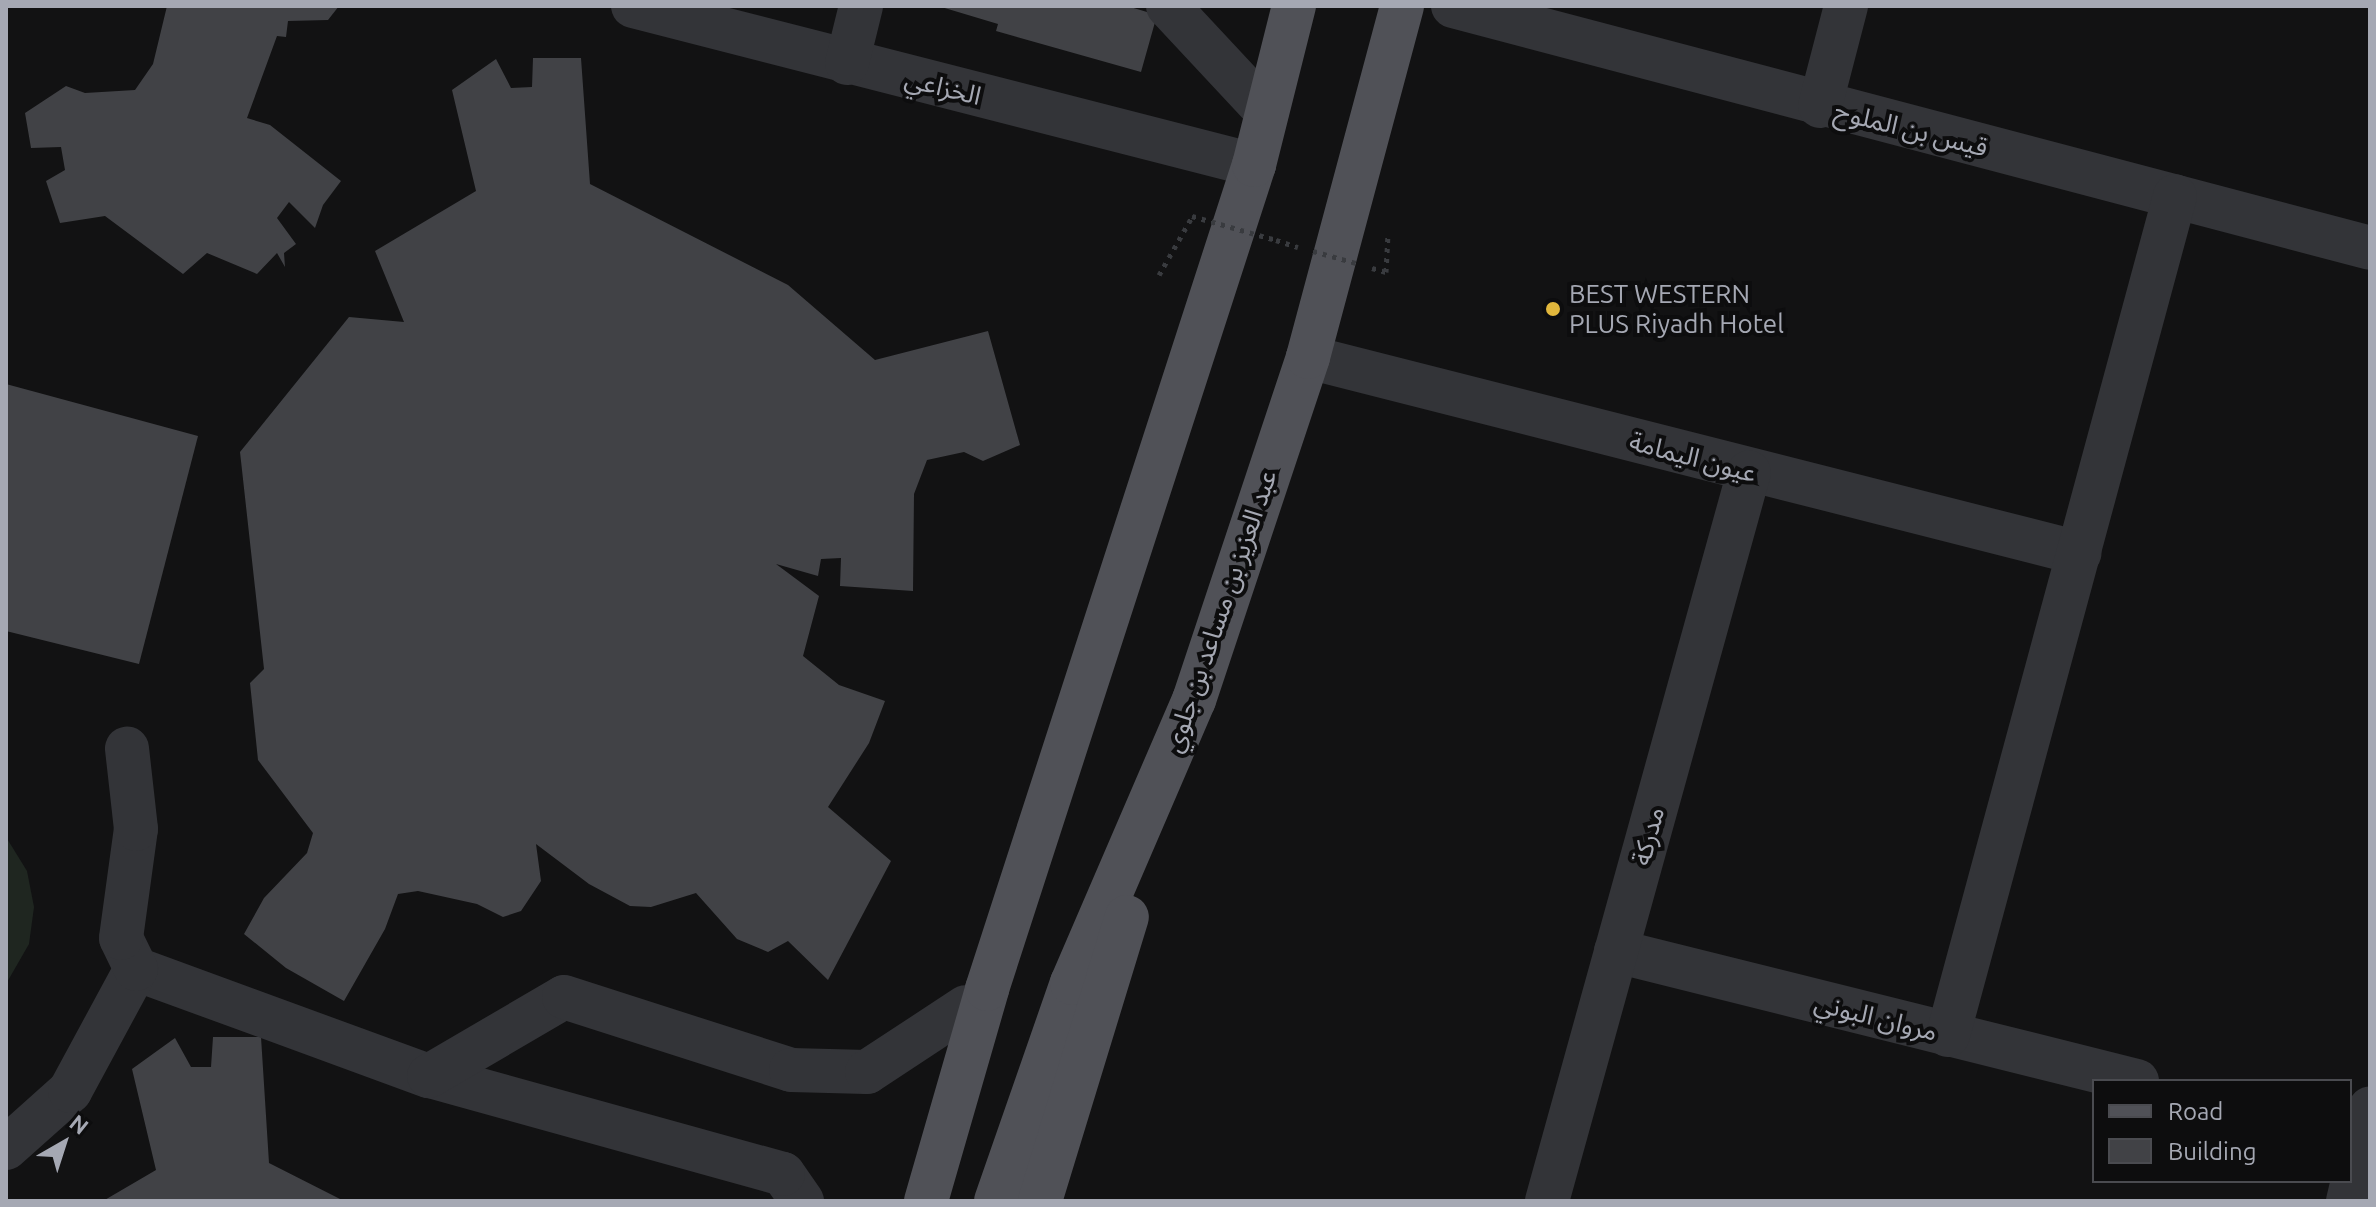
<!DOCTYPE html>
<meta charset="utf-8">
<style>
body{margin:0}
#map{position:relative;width:2376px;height:1207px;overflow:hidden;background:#121213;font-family:Ubuntu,"Noto Sans Arabic",sans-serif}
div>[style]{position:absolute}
.green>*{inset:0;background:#1f2620}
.building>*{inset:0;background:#414246}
.path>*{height:5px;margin-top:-2.5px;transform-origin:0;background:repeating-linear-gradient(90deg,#393b3f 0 4px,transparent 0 10px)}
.minor>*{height:44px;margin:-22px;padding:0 22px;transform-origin:22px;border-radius:22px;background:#333438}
.major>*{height:44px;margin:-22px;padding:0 22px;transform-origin:22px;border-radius:22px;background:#505157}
.path-bridge>*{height:5px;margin-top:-2.5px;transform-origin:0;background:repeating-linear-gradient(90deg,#393b3f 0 4px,transparent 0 10px)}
.dots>*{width:22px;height:22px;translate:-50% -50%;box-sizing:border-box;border:4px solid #0d0d0e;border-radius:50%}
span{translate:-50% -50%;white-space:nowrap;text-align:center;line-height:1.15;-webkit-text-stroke:8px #0d0d0e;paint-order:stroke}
.street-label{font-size:26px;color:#a5a8b3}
.poi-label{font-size:26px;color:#a5a8b3}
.left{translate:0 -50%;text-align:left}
.frame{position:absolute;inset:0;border:8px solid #a5a8b3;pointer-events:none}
.legend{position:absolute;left:2092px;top:1079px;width:260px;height:104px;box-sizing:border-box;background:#0d0d0e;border:2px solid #4a4b50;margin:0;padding:10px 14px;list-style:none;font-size:24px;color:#a5a8b3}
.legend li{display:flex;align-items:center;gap:16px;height:40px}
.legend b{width:40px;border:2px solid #4a4b50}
.north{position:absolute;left:24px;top:1103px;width:80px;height:80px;-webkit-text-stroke:6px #0d0d0e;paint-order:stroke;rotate:39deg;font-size:22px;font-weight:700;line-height:32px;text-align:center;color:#a5a8b3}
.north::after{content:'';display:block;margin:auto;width:28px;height:36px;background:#a5a8b3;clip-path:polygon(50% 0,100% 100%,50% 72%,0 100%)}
</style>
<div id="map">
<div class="green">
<div style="clip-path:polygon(6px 837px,27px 871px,34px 907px,29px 944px,6px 984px)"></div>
</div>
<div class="building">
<div style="clip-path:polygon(167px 6px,339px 6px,328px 20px,288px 21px,286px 37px,277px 36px,247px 118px,270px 125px,341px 181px,323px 205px,315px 228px,289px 202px,277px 218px,296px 244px,284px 253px,285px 267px,277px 253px,257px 274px,207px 253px,183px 274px,105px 216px,60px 223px,46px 181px,65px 170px,61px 147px,31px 148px,25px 113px,66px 86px,85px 93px,135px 90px,153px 64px)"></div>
<div style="clip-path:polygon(938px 6px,1127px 6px,1157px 15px,1141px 72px,996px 31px,998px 24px)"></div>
<div style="clip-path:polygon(533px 58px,581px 58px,590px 184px,788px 285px,875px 360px,988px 331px,1020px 445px,983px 461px,964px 452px,927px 460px,914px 494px,913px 591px,840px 586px,841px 558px,821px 559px,818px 576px,776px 564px,819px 596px,803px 656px,839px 685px,885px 701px,869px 743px,828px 807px,891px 861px,828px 980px,788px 941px,768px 952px,737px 939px,696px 893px,651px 907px,630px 906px,589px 884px,536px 844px,541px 881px,521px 911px,503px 917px,477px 904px,418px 891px,398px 894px,385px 929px,344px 1001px,286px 968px,244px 934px,264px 898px,307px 853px,313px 833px,258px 760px,250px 683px,264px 669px,240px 452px,349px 317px,404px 322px,375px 251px,476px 191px,452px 90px,496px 59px,511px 88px,532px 87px)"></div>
<div style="clip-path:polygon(6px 384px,198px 436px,139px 664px,6px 631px)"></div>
<div style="clip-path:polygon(213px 1037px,261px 1037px,269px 1163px,344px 1201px,103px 1201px,156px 1170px,132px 1069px,175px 1038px,191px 1067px,211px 1067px)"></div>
</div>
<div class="path">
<div style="left:1276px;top:240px;width:23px;rotate:18deg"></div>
<div style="left:1372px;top:268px;width:15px;rotate:16deg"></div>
<div style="left:1386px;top:272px;width:38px;rotate:-87deg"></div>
<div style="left:1159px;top:275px;width:67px;rotate:-60.4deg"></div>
</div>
<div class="minor">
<div style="left:633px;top:6px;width:641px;rotate:14.36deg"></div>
<div style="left:1168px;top:6px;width:145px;rotate:47deg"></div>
<div style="left:1453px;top:6px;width:948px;rotate:14.78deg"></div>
<div style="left:847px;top:63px;width:59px;rotate:-76.2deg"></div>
<div style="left:1820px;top:106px;width:103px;rotate:-75.4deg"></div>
<div style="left:1308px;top:357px;width:796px;rotate:14.26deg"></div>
<div style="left:1616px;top:951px;width:537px;rotate:14.01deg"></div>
<div style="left:136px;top:969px;width:312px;rotate:20.1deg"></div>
<div style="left:1948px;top:1035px;width:869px;rotate:-74.86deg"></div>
<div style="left:6px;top:1148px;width:86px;rotate:-41.7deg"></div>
<div style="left:70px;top:1091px;width:139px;rotate:-61.6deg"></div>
<div style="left:136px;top:969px;width:34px;rotate:-116deg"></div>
<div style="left:121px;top:938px;width:110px;rotate:-82.2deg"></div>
<div style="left:136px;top:829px;width:81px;rotate:-96.4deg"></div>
<div style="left:802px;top:1201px;width:33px;rotate:-125deg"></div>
<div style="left:783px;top:1174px;width:367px;rotate:-164.5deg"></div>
<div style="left:429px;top:1076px;width:156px;rotate:-30.3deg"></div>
<div style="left:564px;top:997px;width:238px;rotate:17.8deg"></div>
<div style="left:791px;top:1070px;width:76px;rotate:1.5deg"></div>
<div style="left:867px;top:1072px;width:118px;rotate:-33.3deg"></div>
<div style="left:1547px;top:1201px;width:756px;rotate:-74.51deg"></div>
<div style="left:2348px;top:1201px;width:95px;rotate:-76.6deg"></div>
</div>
<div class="major">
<div style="left:926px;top:1201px;width:221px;rotate:-73.9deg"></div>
<div style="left:987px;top:989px;width:866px;rotate:-72.05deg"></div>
<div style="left:1254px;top:165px;width:164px;rotate:-75.9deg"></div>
<div style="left:996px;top:1201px;width:231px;rotate:-70.8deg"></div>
<div style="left:1072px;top:983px;width:308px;rotate:-66.7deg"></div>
<div style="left:1194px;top:700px;width:361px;rotate:-71.6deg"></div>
<div style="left:1308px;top:357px;width:363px;rotate:-75deg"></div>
<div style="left:1040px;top:1201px;width:297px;rotate:-73deg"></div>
</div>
<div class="path-bridge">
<div style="left:1192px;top:216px;width:87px;rotate:15.9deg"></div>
<div style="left:1313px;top:251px;width:45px;rotate:15.6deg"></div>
</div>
<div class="dots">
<div style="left:1553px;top:309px;background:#e1b73c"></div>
</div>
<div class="street-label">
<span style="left:943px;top:87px;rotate:14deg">الخزاعي</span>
<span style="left:1911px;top:129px;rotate:14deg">قيس بن الملوح</span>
<span style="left:1693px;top:457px;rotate:15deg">عيون اليمامة</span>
<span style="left:1220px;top:611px;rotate:-71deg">عبد العزيز بن مساعد بن جلوي</span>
<span style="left:1648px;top:836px;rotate:-75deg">مدركة</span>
<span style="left:1876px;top:1017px;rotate:14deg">مروان البوني</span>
</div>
<div class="poi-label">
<span class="left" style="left:1569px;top:309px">BEST WESTERN<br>PLUS Riyadh Hotel</span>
</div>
<div class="frame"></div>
<ul class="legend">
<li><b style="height:10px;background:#505157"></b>Road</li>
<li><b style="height:22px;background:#414246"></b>Building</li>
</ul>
<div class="north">N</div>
</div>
